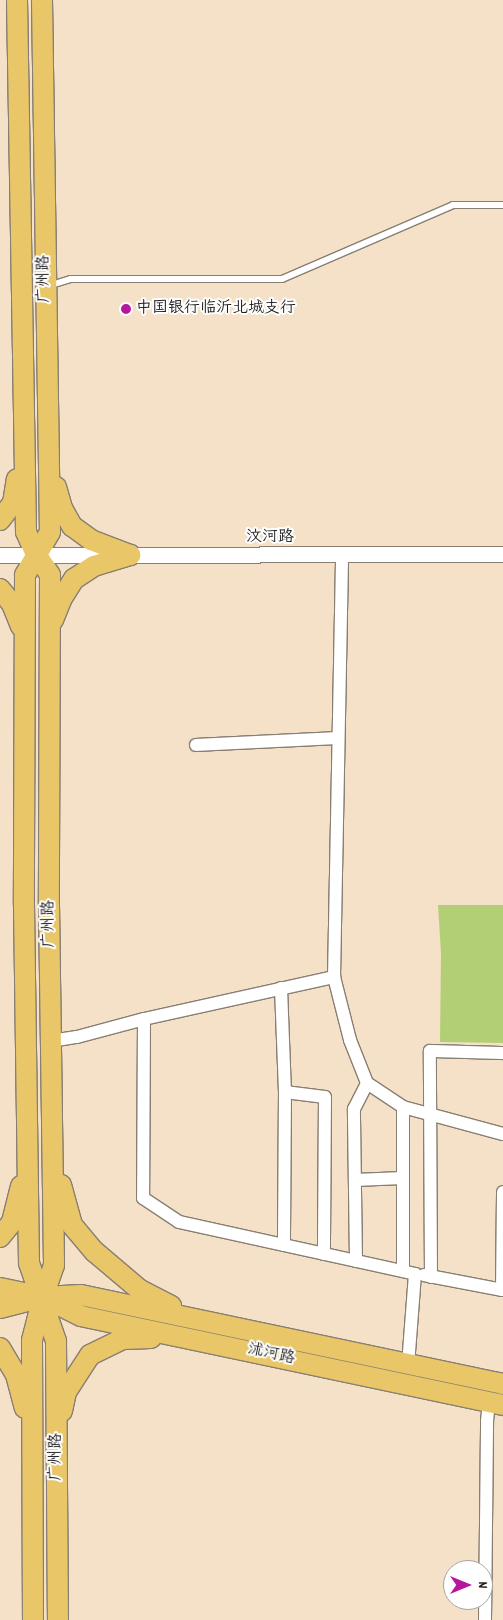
<!DOCTYPE html>
<meta charset="utf-8">
<style>
body{margin:0}
#map{position:relative;width:503px;height:1620px;overflow:hidden;background:#f4e1c7;font-family:Dekko,"LXGW WenKai TC",sans-serif}
div>[style]{position:absolute}
.green>*{inset:0;background:#b3cf75}
.roads{filter:drop-shadow(1px 0 #887e72) drop-shadow(-1px 0 #887e72) drop-shadow(0 1px #887e72) drop-shadow(0 -1px #887e72)}
.service>*{height:6px;margin:-3px;padding:0 3px;transform-origin:3px;border-radius:3px;background:#fff}
.minor>*{height:12px;margin:-6px;padding:0 6px;transform-origin:6px;border-radius:6px;background:#fff}
.tertiary>*{height:15px;margin:-7.5px;padding:0 7.5px;transform-origin:7.5px;border-radius:7.5px;background:#fff}
.primary>*{height:20px;margin:-10px;padding:0 10px;transform-origin:10px;border-radius:10px;background:#e9c769}
.dots>*{width:14px;height:14px;translate:-50% -50%;box-sizing:border-box;border:2px solid #fff;border-radius:50%}
span{translate:-50% -50%;white-space:nowrap;text-align:center;line-height:1.15;-webkit-text-stroke:4px #fff;paint-order:stroke}
.street-label{font-size:16px;color:#1c1c1c}
.poi-label{font-size:16px;color:#1c1c1c}
.left{translate:0 -50%;text-align:left}
.north{position:absolute;left:443px;top:1560px;width:50px;height:50px;box-sizing:border-box;background:#fff;border:1px solid #a4a4a4;border-radius:50%;rotate:90deg;font-size:14px;font-weight:700;line-height:20px;text-align:center;color:#1c1c1c}
.north::after{content:'';display:block;margin:auto;width:18px;height:22px;background:#b5179e;clip-path:polygon(50% 0,100% 100%,50% 72%,0 100%)}
</style>
<div id="map">
<div class="green">
<div style="clip-path:polygon(438px 905px,503px 905px,503px 1043px,440px 1042px,441px 953px)"></div>
</div>
<div class="roads">
<div class="service">
<div style="left:48px;top:286px;width:24px;rotate:-17deg"></div>
<div style="left:71px;top:279px;width:211px"></div>
<div style="left:282px;top:279px;width:186px;rotate:-23.4deg"></div>
<div style="left:453px;top:205px;width:50px"></div>
</div>
<div class="minor">
<div style="left:196px;top:745px;width:141px;rotate:-2.8deg"></div>
<div style="left:334px;top:977px;width:421px;rotate:-88.9deg"></div>
<div style="left:281px;top:988px;width:104px;rotate:87.8deg"></div>
<div style="left:285px;top:1092px;width:153px;rotate:90.4deg"></div>
<div style="left:144px;top:1019px;width:179px;rotate:90.3deg"></div>
<div style="left:143px;top:1198px;width:43px;rotate:33.7deg"></div>
<div style="left:179px;top:1222px;width:242px;rotate:12.4deg"></div>
<div style="left:415px;top:1274px;width:90px;rotate:94.4deg"></div>
<div style="left:51px;top:1041px;width:26px;rotate:-9deg"></div>
<div style="left:77px;top:1037px;width:69px;rotate:-15deg"></div>
<div style="left:144px;top:1019px;width:195px;rotate:-12.5deg"></div>
<div style="left:334px;top:977px;width:65px;rotate:75.7deg"></div>
<div style="left:350px;top:1040px;width:46px;rotate:68.4deg"></div>
<div style="left:367px;top:1083px;width:43px;rotate:33.7deg"></div>
<div style="left:403px;top:1107px;width:104px;rotate:15.1deg"></div>
<div style="left:285px;top:1092px;width:40px;rotate:7.1deg"></div>
<div style="left:325px;top:1097px;width:157px;rotate:90.4deg"></div>
<div style="left:403px;top:1107px;width:164px;rotate:90deg"></div>
<div style="left:355px;top:1180px;width:48px;rotate:-2.4deg"></div>
<div style="left:356px;top:1261px;width:152px;rotate:-90.8deg"></div>
<div style="left:354px;top:1109px;width:29px;rotate:-63deg"></div>
<div style="left:424px;top:1275px;width:80px;rotate:10.8deg"></div>
<div style="left:431px;top:1277px;width:226px;rotate:-90.3deg"></div>
<div style="left:430px;top:1051px;width:73px;rotate:1.6deg"></div>
<div style="left:502px;top:1290px;width:98px;rotate:-89.4deg"></div>
<div style="left:485px;top:1620px;width:199px;rotate:-89.4deg"></div>
<div style="left:487px;top:1421px;width:19px;rotate:-84deg"></div>
</div>
<div class="tertiary">
<div style="left:0;top:555px;width:503px;rotate:-0.11deg"></div>
</div>
<div class="primary">
<div style="left:17px;top:0;width:532px;rotate:89.03deg"></div>
<div style="left:26px;top:532px;width:24px;rotate:66deg"></div>
<div style="left:36px;top:554px;width:25px;rotate:56deg"></div>
<div style="left:50px;top:575px;width:330px;rotate:90.2deg"></div>
<div style="left:49px;top:905px;width:360px;rotate:89.2deg"></div>
<div style="left:54px;top:1265px;width:34px;rotate:109deg"></div>
<div style="left:43px;top:1297px;width:44px;rotate:104.3deg"></div>
<div style="left:32px;top:1340px;width:280px;rotate:89.8deg"></div>
<div style="left:42px;top:0;width:532px;rotate:89.14deg"></div>
<div style="left:50px;top:532px;width:50px;rotate:120.2deg"></div>
<div style="left:25px;top:575px;width:330px;rotate:90.2deg"></div>
<div style="left:24px;top:905px;width:358px;rotate:89.2deg"></div>
<div style="left:29px;top:1263px;width:83px;rotate:70.9deg"></div>
<div style="left:56px;top:1341px;width:279px;rotate:89.6deg"></div>
<div style="left:56px;top:487px;width:22px;rotate:74deg"></div>
<div style="left:62px;top:508px;width:21px;rotate:61deg"></div>
<div style="left:72px;top:526px;width:24px;rotate:36deg"></div>
<div style="left:91px;top:540px;width:42px;rotate:21deg"></div>
<div style="left:0;top:520px;width:21px;rotate:-53deg"></div>
<div style="left:13px;top:503px;width:24px;rotate:-81deg"></div>
<div style="left:0;top:589px;width:19px;rotate:51deg"></div>
<div style="left:12px;top:604px;width:24px;rotate:68deg"></div>
<div style="left:53px;top:620px;width:24px;rotate:-68deg"></div>
<div style="left:62px;top:598px;width:22px;rotate:-58deg"></div>
<div style="left:74px;top:579px;width:24px;rotate:-33deg"></div>
<div style="left:94px;top:566px;width:38px;rotate:-17deg"></div>
<div style="left:61px;top:1185px;width:41px;rotate:74.6deg"></div>
<div style="left:72px;top:1225px;width:35px;rotate:50deg"></div>
<div style="left:95px;top:1252px;width:59px;rotate:40.2deg"></div>
<div style="left:140px;top:1290px;width:35px;rotate:27deg"></div>
<div style="left:0;top:1237px;width:19px;rotate:-51deg"></div>
<div style="left:12px;top:1222px;width:37px;rotate:-76deg"></div>
<div style="left:0;top:1288px;width:44px;rotate:11.8deg"></div>
<div style="left:43px;top:1297px;width:42px;rotate:26.6deg"></div>
<div style="left:81px;top:1316px;width:431px;rotate:11.9deg"></div>
<div style="left:0;top:1308px;width:44px;rotate:-14.3deg"></div>
<div style="left:43px;top:1297px;width:38px;rotate:-3deg"></div>
<div style="left:81px;top:1295px;width:431px;rotate:11.9deg"></div>
<div style="left:0;top:1348px;width:31px;rotate:59deg"></div>
<div style="left:16px;top:1375px;width:34px;rotate:75deg"></div>
<div style="left:62px;top:1411px;width:19px;rotate:-78deg"></div>
<div style="left:66px;top:1392px;width:44px;rotate:-57deg"></div>
<div style="left:90px;top:1355px;width:37px;rotate:-26deg"></div>
<div style="left:123px;top:1339px;width:28px;rotate:-2deg"></div>
</div>
</div>
<div class="dots">
<div style="left:126px;top:309px;background:#b5179e"></div>
</div>
<div class="street-label">
<span style="left:45px;top:279px;rotate:-91deg">广州路</span>
<span style="left:270px;top:538px">汶河路</span>
<span style="left:50px;top:924px;rotate:-91deg">广州路</span>
<span style="left:271px;top:1355px;rotate:12deg">沭河路</span>
<span style="left:57px;top:1457px;rotate:-90deg">广州路</span>
</div>
<div class="poi-label">
<span class="left" style="left:136px;top:309px">中国银行临沂北城支行</span>
</div>
<div class="north">N</div>
</div>
